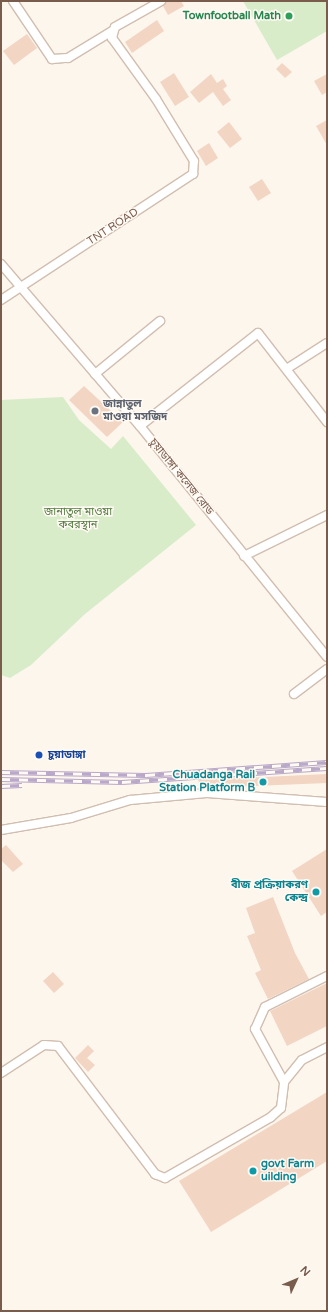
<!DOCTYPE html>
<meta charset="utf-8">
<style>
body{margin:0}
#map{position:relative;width:328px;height:1312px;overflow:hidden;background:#fdf6ec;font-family:"Varela Round","Noto Sans Bengali",sans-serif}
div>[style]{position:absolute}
.green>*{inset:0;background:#d8ecc9}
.building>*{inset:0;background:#f3d5c3}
.roads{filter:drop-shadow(1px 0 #d1beb0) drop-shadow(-1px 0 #d1beb0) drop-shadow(0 1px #d1beb0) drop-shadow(0 -1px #d1beb0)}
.minor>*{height:8px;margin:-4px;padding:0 4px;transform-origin:4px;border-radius:4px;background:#fff}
.rail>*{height:4.5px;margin-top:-2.25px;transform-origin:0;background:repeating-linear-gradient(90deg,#fffaf3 0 9px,#b9a8c9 0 18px);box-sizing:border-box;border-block:1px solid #b9a8c9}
.dots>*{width:11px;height:11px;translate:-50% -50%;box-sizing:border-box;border:2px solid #fffaf3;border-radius:50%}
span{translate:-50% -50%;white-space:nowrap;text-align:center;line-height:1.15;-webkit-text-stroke:3px #fffaf3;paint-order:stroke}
.leisure-label{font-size:11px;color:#27864d;font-weight:700}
.right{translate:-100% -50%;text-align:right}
.street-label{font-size:11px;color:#7a5c4d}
.worship-label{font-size:11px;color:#5b616d;font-weight:700}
.left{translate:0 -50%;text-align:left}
.park-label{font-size:11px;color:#537a41}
.transit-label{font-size:11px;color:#164399;font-weight:700}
.culture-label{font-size:11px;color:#0d838f;font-weight:700}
.frame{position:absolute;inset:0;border:2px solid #7a5c4d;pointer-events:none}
.north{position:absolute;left:276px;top:1260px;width:40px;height:40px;-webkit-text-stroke:3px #fffaf3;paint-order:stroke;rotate:46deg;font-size:11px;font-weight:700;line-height:16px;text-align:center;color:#7a5c4d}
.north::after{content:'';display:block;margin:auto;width:14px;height:18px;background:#7a5c4d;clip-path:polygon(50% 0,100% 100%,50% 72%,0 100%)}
</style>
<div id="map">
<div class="green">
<div style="clip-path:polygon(243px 1px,327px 1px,327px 31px,277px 60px)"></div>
<div style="clip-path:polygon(63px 397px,79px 420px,111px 449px,123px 436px,196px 525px,85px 614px,31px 665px,10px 678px,1px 675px,1px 400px)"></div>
</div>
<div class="building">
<div style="clip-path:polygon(181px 1px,184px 6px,168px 15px,163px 6px,166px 2px)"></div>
<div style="clip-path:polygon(157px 20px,164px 31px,132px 53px,125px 42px)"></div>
<div style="clip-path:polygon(27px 34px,37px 48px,14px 65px,3px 51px)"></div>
<div style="clip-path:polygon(282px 63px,292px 72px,285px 78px,276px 69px)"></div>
<div style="clip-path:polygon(174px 73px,189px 97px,175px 106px,160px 82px)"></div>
<div style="clip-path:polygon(211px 74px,217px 83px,223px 79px,227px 86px,223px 89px,231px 100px,223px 106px,213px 92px,199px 103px,190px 92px)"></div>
<div style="clip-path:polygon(327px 74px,327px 92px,322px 95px,314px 81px)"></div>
<div style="clip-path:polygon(327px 120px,327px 145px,316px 126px)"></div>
<div style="clip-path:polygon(229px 122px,242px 139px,230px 148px,217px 132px)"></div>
<div style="clip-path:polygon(209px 143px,218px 158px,206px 166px,197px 151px)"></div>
<div style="clip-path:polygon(262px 179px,271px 193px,258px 201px,249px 187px)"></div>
<div style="clip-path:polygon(84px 386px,123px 422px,107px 437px,69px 400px)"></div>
<div style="clip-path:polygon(327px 774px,327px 783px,201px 788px,198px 780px)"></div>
<div style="clip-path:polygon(6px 845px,23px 864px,13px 872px,1px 860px,1px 849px)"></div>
<div style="clip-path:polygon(327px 849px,327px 912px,321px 916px,292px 871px)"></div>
<div style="clip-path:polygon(273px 897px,295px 953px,309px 979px,268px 999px,255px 973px,261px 970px,247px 936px,255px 933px,246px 908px)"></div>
<div style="clip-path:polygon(53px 972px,64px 984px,54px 993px,43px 981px)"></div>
<div style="clip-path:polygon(327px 983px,327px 1026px,287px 1046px,270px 1011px)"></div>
<div style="clip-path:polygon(88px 1045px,94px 1051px,87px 1058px,95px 1065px,88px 1072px,75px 1058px)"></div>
<div style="clip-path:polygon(327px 1092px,327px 1161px,211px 1232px,179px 1181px)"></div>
</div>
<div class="roads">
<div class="minor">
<div style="left:13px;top:1px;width:70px;rotate:56.1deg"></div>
<div style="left:52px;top:59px;width:16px;rotate:-4deg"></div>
<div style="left:68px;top:58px;width:52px;rotate:-31.5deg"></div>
<div style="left:1px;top:264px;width:213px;rotate:49.4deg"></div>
<div style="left:140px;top:426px;width:297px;rotate:51deg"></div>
<div style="left:1px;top:300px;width:230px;rotate:-33.3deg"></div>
<div style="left:193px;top:174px;width:13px;rotate:-86deg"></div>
<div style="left:194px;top:161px;width:73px;rotate:-121.5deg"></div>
<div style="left:156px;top:99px;width:75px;rotate:-125.8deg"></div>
<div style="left:112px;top:38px;width:11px;rotate:-75deg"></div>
<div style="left:115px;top:27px;width:53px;rotate:-29.5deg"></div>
<div style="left:288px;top:368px;width:46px;rotate:-32.7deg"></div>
<div style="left:95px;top:374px;width:84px;rotate:-39.2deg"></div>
<div style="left:140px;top:426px;width:150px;rotate:-38.2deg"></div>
<div style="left:258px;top:333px;width:113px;rotate:52.2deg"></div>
<div style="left:244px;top:556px;width:93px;rotate:-26.3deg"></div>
<div style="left:294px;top:694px;width:41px;rotate:-37.1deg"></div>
<div style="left:1px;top:830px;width:71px;rotate:-9.7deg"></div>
<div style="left:71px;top:818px;width:62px;rotate:-17deg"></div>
<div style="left:130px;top:800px;width:77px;rotate:-5.2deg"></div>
<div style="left:207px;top:793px;width:120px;rotate:4.3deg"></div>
<div style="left:327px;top:976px;width:69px;rotate:153.4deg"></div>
<div style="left:265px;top:1007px;width:24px;rotate:114deg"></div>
<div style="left:255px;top:1029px;width:60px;rotate:61.3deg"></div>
<div style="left:284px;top:1082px;width:28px;rotate:-51deg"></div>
<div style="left:302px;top:1060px;width:28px;rotate:-27deg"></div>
<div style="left:1px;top:1073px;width:51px;rotate:-33.1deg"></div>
<div style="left:44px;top:1045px;width:14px;rotate:4deg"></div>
<div style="left:58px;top:1046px;width:161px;rotate:52.8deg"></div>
<div style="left:155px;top:1174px;width:11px;rotate:22deg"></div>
<div style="left:165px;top:1178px;width:122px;rotate:-29.9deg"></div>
<div style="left:271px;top:1117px;width:13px;rotate:-42deg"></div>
<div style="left:281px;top:1108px;width:26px;rotate:-83deg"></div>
</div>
</div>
<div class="rail">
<div style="left:1px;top:772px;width:145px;rotate:1.2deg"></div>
<div style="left:146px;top:775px;width:181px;rotate:-4.1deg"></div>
<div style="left:1px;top:779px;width:121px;rotate:1.4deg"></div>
<div style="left:122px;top:782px;width:205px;rotate:-3.9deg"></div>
<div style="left:1px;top:786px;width:21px;rotate:-3deg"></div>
</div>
<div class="dots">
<div style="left:289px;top:16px;background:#2e9e5b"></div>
<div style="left:95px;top:411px;background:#6b7280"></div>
<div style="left:39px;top:755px;background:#1a4fb4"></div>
<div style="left:263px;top:782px;background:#0f9aa8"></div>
<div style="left:316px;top:892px;background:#0f9aa8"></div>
<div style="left:253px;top:1171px;background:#0f9aa8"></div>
</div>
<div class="leisure-label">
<span class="right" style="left:281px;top:16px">Townfootball Math</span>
</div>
<div class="street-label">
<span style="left:113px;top:227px;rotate:-33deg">TNT ROAD</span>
<span style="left:181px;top:477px;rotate:51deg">চুয়াডাঙ্গা কলেজ রোড</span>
</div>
<div class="worship-label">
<span class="left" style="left:103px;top:411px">জান্নাতুল<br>মাওয়া মসজিদ</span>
</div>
<div class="park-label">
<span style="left:78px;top:519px">জানাতুল মাওয়া<br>কবরস্থান</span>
</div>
<div class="transit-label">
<span class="left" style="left:48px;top:755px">চুয়াডাঙ্গা</span>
</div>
<div class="culture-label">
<span class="right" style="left:255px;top:782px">Chuadanga Rail<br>Station Platform B</span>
<span class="right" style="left:308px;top:892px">বীজ প্রক্রিয়াকরণ<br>কেন্দ্র</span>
<span class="left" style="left:261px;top:1171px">govt Farm<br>uilding</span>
</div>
<div class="frame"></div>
<div class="north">N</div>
</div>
